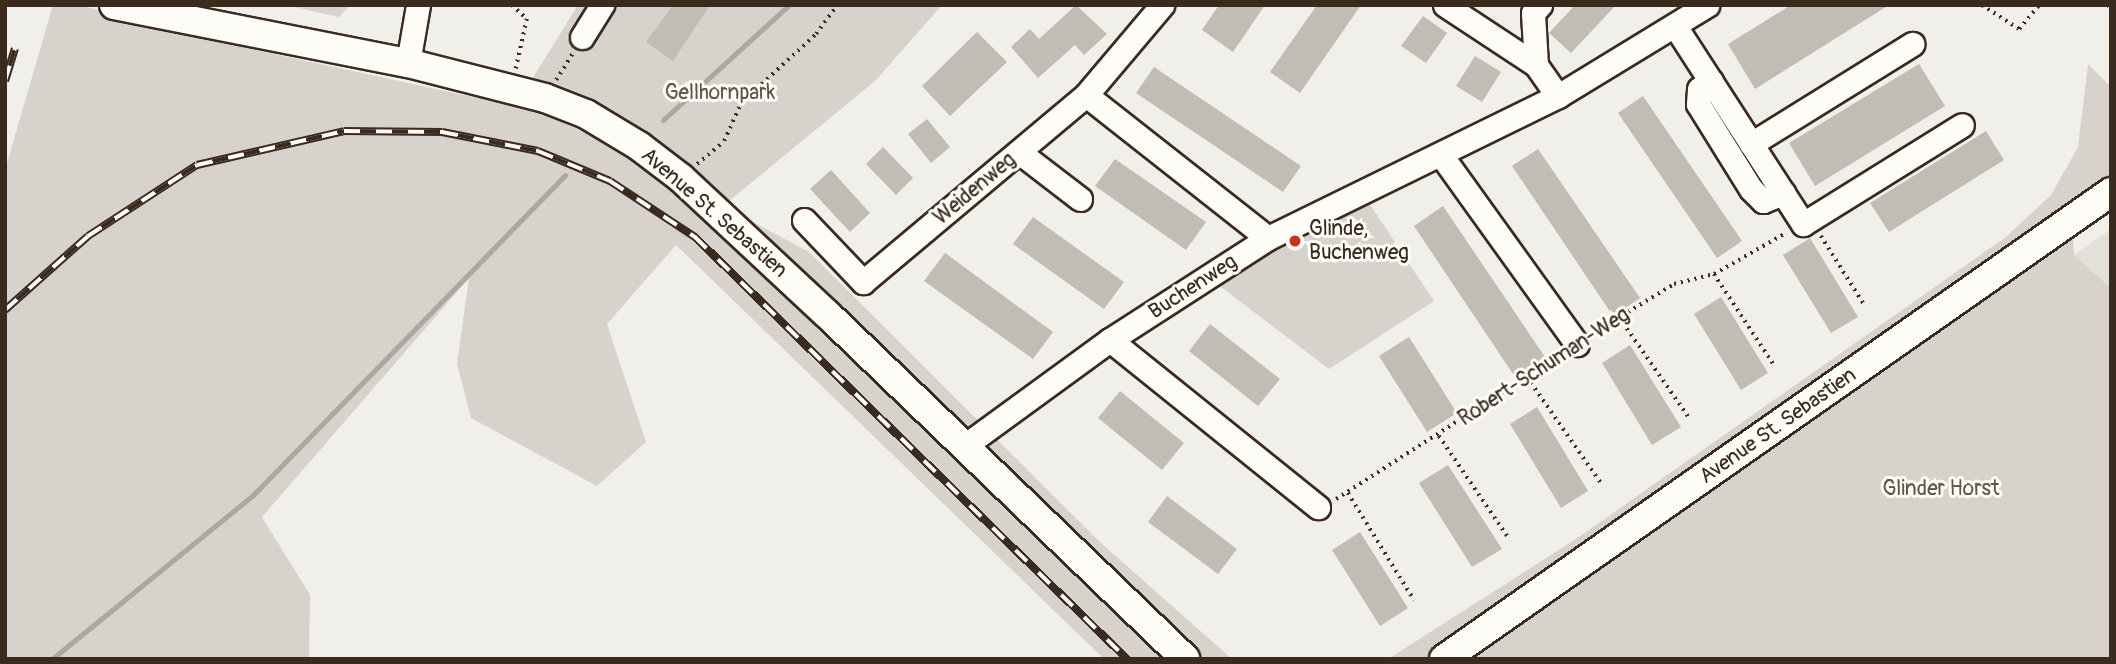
<!DOCTYPE html>
<style>
body{margin:0}
#map{position:relative;width:2116px;height:664px;overflow:hidden;background:#f1efea;font-family:Pangolin,sans-serif}
div>[style]{position:absolute}
.built>*{inset:0;background:#e3e0da}
.green>*{inset:0;background:#d7d2cc}
.stream>*{height:5px;margin:-2.5px;padding:0 2.5px;transform-origin:2.5px;border-radius:2.5px;background:#aea69f}
.building>*{inset:0;background:#c1bcb4}
.path>*{height:3.5px;margin-top:-1.75px;transform-origin:0;background:repeating-linear-gradient(90deg,#3b2a1e 0 2px,transparent 0 7px)}
.roads{filter:drop-shadow(2px 0 #3b2a1e) drop-shadow(-2px 0 #3b2a1e) drop-shadow(0 2px #3b2a1e) drop-shadow(0 -2px #3b2a1e)}
.minor>*{height:23px;margin:-11.5px;padding:0 11.5px;transform-origin:11.5px;border-radius:11.5px;background:#fdfcf7}
.major>*{height:28px;margin:-14px;padding:0 14px;transform-origin:14px;border-radius:14px;background:#fdfcf7}
.rail>*{height:8px;margin-top:-4px;transform-origin:0;background:repeating-linear-gradient(90deg,#fdfcf7 0 16px,#3b2a1e 0 32px);box-sizing:border-box;border-block:2px solid #3b2a1e}
.dots>*{width:19px;height:19px;translate:-50% -50%;box-sizing:border-box;border:4px solid #fdfcf7;border-radius:50%}
span{translate:-50% -50%;white-space:nowrap;text-align:center;line-height:1.15;-webkit-text-stroke:6px #fdfcf7;paint-order:stroke}
.park-label{font-size:21px;color:#62544a}
.street-label{font-size:21px;color:#3b2a1e}
.poi-label{font-size:21px;color:#3b2a1e}
.left{translate:0 -50%;text-align:left}
.frame{position:absolute;inset:0;border:7px solid #3b2a1e;pointer-events:none}
</style>
<div id="map">
<div class="built">
<div style="clip-path:polygon(2111px 229px,2111px 288px,2074px 255px)"></div>
</div>
<div class="green">
<div style="clip-path:polygon(53px 5px,79px 5px,250px 49px,529px 109px,584px 132px,676px 187px,722px 206px,524px 92px,578px 5px,942px 5px,876px 80px,723px 206px,809px 252px,1101px 543px,1232px 659px,1104px 659px,676px 245px,607px 324px,646px 442px,597px 486px,471px 418px,457px 364px,469px 278px,262px 517px,310px 595px,309px 659px,5px 659px,5px 170px)"></div>
<div style="clip-path:polygon(285px 5px,350px 5px,339px 17px)"></div>
<div style="clip-path:polygon(2088px 64px,2111px 87px,2111px 193px,2072px 222px,2074px 255px,2111px 288px,2111px 659px,1388px 659px,1576px 539px,2006px 237px,2051px 195px,2078px 147px)"></div>
<div style="clip-path:polygon(1361px 191px,1434px 301px,1329px 369px,1208px 277px)"></div>
</div>
<div class="stream">
<div style="left:663px;top:120px;width:171px;rotate:-42.4deg"></div>
<div style="left:52px;top:659px;width:259px;rotate:-39.2deg"></div>
<div style="left:253px;top:495px;width:447px;rotate:-45.7deg"></div>
</div>
<div class="building">
<div style="clip-path:polygon(673px 5px,710px 5px,673px 61px,646px 42px)"></div>
<div style="clip-path:polygon(1076px 5px,1107px 34px,1084px 55px,1075px 45px,1038px 78px,1011px 47px,1030px 29px,1039px 39px)"></div>
<div style="clip-path:polygon(1219px 5px,1265px 5px,1233px 52px,1202px 30px)"></div>
<div style="clip-path:polygon(1317px 5px,1361px 5px,1300px 93px,1270px 72px)"></div>
<div style="clip-path:polygon(1575px 5px,1616px 5px,1571px 53px,1549px 33px)"></div>
<div style="clip-path:polygon(1791px 5px,1889px 5px,1755px 89px,1728px 44px)"></div>
<div style="clip-path:polygon(1423px 16px,1447px 33px,1426px 63px,1401px 46px)"></div>
<div style="clip-path:polygon(977px 32px,1007px 62px,950px 116px,922px 86px)"></div>
<div style="clip-path:polygon(1475px 56px,1501px 72px,1482px 102px,1456px 86px)"></div>
<div style="clip-path:polygon(1919px 64px,1945px 106px,1815px 186px,1789px 143px)"></div>
<div style="clip-path:polygon(1154px 67px,1301px 166px,1283px 192px,1136px 93px)"></div>
<div style="clip-path:polygon(1643px 96px,1742px 241px,1717px 258px,1618px 113px)"></div>
<div style="clip-path:polygon(927px 119px,950px 147px,931px 163px,908px 134px)"></div>
<div style="clip-path:polygon(1986px 131px,2004px 160px,1889px 232px,1870px 203px)"></div>
<div style="clip-path:polygon(883px 147px,913px 178px,896px 195px,866px 164px)"></div>
<div style="clip-path:polygon(1538px 149px,1640px 298px,1613px 316px,1512px 166px)"></div>
<div style="clip-path:polygon(1115px 159px,1206px 222px,1186px 250px,1095px 186px)"></div>
<div style="clip-path:polygon(831px 170px,870px 213px,850px 232px,810px 189px)"></div>
<div style="clip-path:polygon(1443px 206px,1545px 357px,1515px 377px,1414px 226px)"></div>
<div style="clip-path:polygon(1033px 217px,1124px 282px,1104px 309px,1013px 244px)"></div>
<div style="clip-path:polygon(1810px 238px,1858px 317px,1831px 333px,1783px 255px)"></div>
<div style="clip-path:polygon(945px 253px,1053px 332px,1033px 359px,924px 281px)"></div>
<div style="clip-path:polygon(1721px 297px,1768px 373px,1741px 390px,1694px 314px)"></div>
<div style="clip-path:polygon(1210px 324px,1280px 379px,1258px 406px,1189px 351px)"></div>
<div style="clip-path:polygon(1409px 337px,1457px 413px,1427px 432px,1379px 356px)"></div>
<div style="clip-path:polygon(1630px 345px,1681px 427px,1652px 445px,1602px 363px)"></div>
<div style="clip-path:polygon(1120px 391px,1184px 443px,1162px 470px,1098px 418px)"></div>
<div style="clip-path:polygon(1537px 407px,1588px 491px,1561px 508px,1510px 424px)"></div>
<div style="clip-path:polygon(1448px 465px,1502px 549px,1472px 567px,1419px 483px)"></div>
<div style="clip-path:polygon(1167px 496px,1237px 549px,1218px 574px,1148px 522px)"></div>
<div style="clip-path:polygon(1360px 532px,1408px 608px,1380px 626px,1332px 550px)"></div>
</div>
<div class="path">
<div style="left:512px;top:5px;width:21px;rotate:43deg"></div>
<div style="left:527px;top:19px;width:51px;rotate:102.4deg"></div>
<div style="left:1982px;top:5px;width:44px;rotate:33deg"></div>
<div style="left:2019px;top:29px;width:31px;rotate:-50deg"></div>
<div style="left:2108px;top:5px;width:5px;rotate:53deg"></div>
<div style="left:556px;top:80px;width:31px;rotate:-58deg"></div>
<div style="left:697px;top:164px;width:35px;rotate:-40deg"></div>
<div style="left:724px;top:141px;width:42px;rotate:-65.9deg"></div>
<div style="left:741px;top:103px;width:102px;rotate:-42.6deg"></div>
<div style="left:816px;top:34px;width:36px;rotate:-54deg"></div>
<div style="left:1821px;top:236px;width:83px;rotate:57.8deg"></div>
<div style="left:1714px;top:274px;width:109px;rotate:56.6deg"></div>
<div style="left:1619px;top:317px;width:124px;rotate:55.2deg"></div>
<div style="left:1592px;top:334px;width:96px;rotate:-31.4deg"></div>
<div style="left:1674px;top:284px;width:41px;rotate:-14deg"></div>
<div style="left:1714px;top:274px;width:83px;rotate:-29.7deg"></div>
<div style="left:1527px;top:377px;width:129px;rotate:55.1deg"></div>
<div style="left:1439px;top:436px;width:126px;rotate:55.7deg"></div>
<div style="left:1348px;top:493px;width:126px;rotate:58.3deg"></div>
<div style="left:1336px;top:499px;width:265px;rotate:-32.7deg"></div>
</div>
<div class="roads">
<div class="minor">
<div style="left:1445px;top:5px;width:109px;rotate:33.4deg"></div>
<div style="left:1536px;top:65px;width:38px;rotate:55deg"></div>
<div style="left:1675px;top:26px;width:236px;rotate:57.1deg"></div>
<div style="left:1803px;top:224px;width:187px;rotate:-31.9deg"></div>
<div style="left:582px;top:37px;width:38px;rotate:-58deg"></div>
<div style="left:408px;top:63px;width:59px;rotate:-80.2deg"></div>
<div style="left:1536px;top:65px;width:52px;rotate:-93.3deg"></div>
<div style="left:1533px;top:13px;width:11px;rotate:-49deg"></div>
<div style="left:1711px;top:81px;width:14px;rotate:146deg"></div>
<div style="left:1699px;top:89px;width:15px;rotate:94deg"></div>
<div style="left:1698px;top:104px;width:100px;rotate:58.1deg"></div>
<div style="left:1751px;top:189px;width:17px;rotate:45deg"></div>
<div style="left:1763px;top:201px;width:22px;rotate:-22deg"></div>
<div style="left:1086px;top:95px;width:231px;rotate:38.2deg"></div>
<div style="left:1751px;top:144px;width:190px;rotate:-31.8deg"></div>
<div style="left:1019px;top:152px;width:77px;rotate:37.6deg"></div>
<div style="left:1441px;top:155px;width:233px;rotate:54.3deg"></div>
<div style="left:804px;top:220px;width:86px;rotate:46.4deg"></div>
<div style="left:863px;top:282px;width:291px;rotate:-40deg"></div>
<div style="left:1086px;top:95px;width:118px;rotate:-49.8deg"></div>
<div style="left:1110px;top:340px;width:267px;rotate:38.8deg"></div>
<div style="left:963px;top:447px;width:182px;rotate:-36.1deg"></div>
<div style="left:1110px;top:340px;width:188px;rotate:-32.8deg"></div>
<div style="left:1268px;top:238px;width:323px;rotate:-26.1deg"></div>
<div style="left:1558px;top:96px;width:175px;rotate:-31.4deg"></div>
</div>
<div class="major">
<div style="left:114px;top:5px;width:300px;rotate:11.2deg"></div>
<div style="left:408px;top:63px;width:141px;rotate:14.3deg"></div>
<div style="left:545px;top:98px;width:44px;rotate:21.3deg"></div>
<div style="left:586px;top:114px;width:62px;rotate:31.1deg"></div>
<div style="left:639px;top:146px;width:53px;rotate:37.3deg"></div>
<div style="left:681px;top:178px;width:200px;rotate:43deg"></div>
<div style="left:827px;top:314px;width:497px;rotate:43.9deg"></div>
<div style="left:1444px;top:659px;width:814px;rotate:-35deg"></div>
</div>
</div>
<div class="rail">
<div style="left:5px;top:81px;width:34px;rotate:-73deg"></div>
<div style="left:5px;top:310px;width:111px;rotate:-41.7deg"></div>
<div style="left:88px;top:236px;width:130px;rotate:-33.1deg"></div>
<div style="left:197px;top:165px;width:151px;rotate:-13deg"></div>
<div style="left:344px;top:131px;width:98px;rotate:0.6deg"></div>
<div style="left:442px;top:132px;width:98px;rotate:11.2deg"></div>
<div style="left:538px;top:151px;width:78px;rotate:22.6deg"></div>
<div style="left:610px;top:181px;width:102px;rotate:33.4deg"></div>
<div style="left:695px;top:237px;width:604px;rotate:44.33deg"></div>
</div>
<div class="dots">
<div style="left:1295px;top:241px;background:#c8321e"></div>
</div>
<div class="park-label">
<span style="left:720px;top:93px">Gellhornpark</span>
<span style="left:1941px;top:489px">Glinder Horst</span>
</div>
<div class="street-label">
<span style="left:975px;top:189px;rotate:-40deg">Weidenweg</span>
<span style="left:714px;top:213px;rotate:41deg">Avenue St. Sebastien</span>
<span style="left:1193px;top:287px;rotate:-33deg">Buchenweg</span>
<span style="left:1544px;top:367px;rotate:-33deg">Robert-Schuman-Weg</span>
<span style="left:1778px;top:426px;rotate:-35deg">Avenue St. Sebastien</span>
</div>
<div class="poi-label">
<span class="left" style="left:1309px;top:241px">Glinde,<br>Buchenweg</span>
</div>
<div class="frame"></div>
</div>
